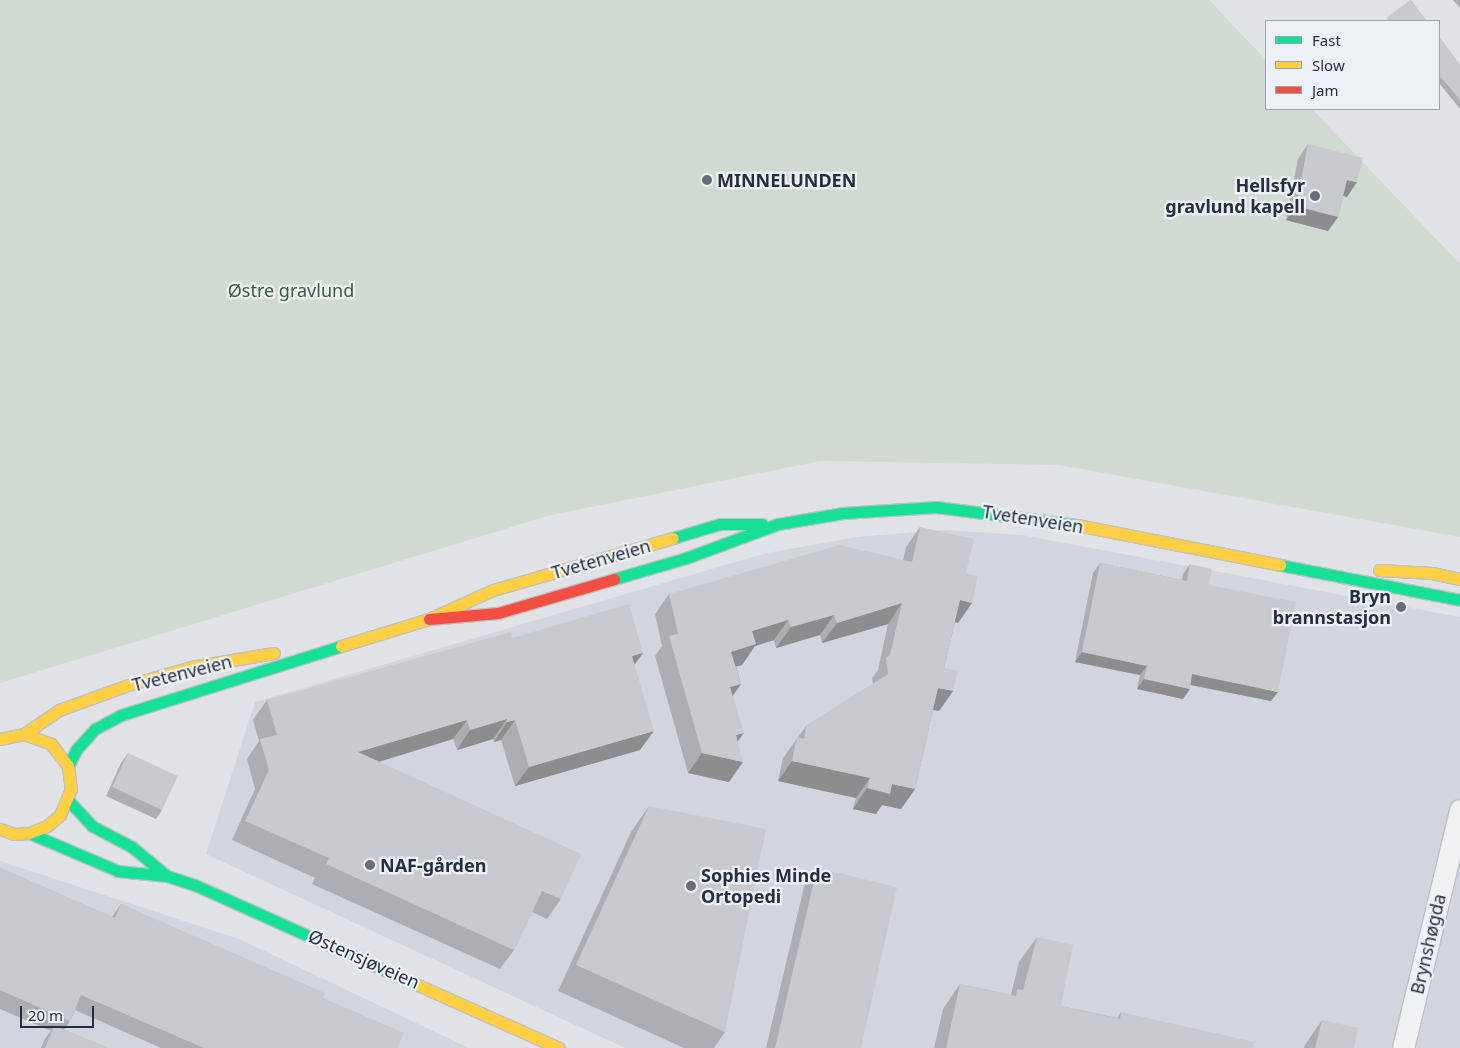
<!DOCTYPE html>
<meta charset="utf-8">
<style>
body{margin:0}
#map{position:relative;width:1460px;height:1048px;overflow:hidden;background:#e1e2e6;font-family:"Noto Sans",sans-serif}
div>[style]{position:absolute}
.built>*{inset:0;background:#d2d5dd}
.green>*{inset:0;background:#d0dad0}
.roads{filter:drop-shadow(1px 0 #bfc0c4) drop-shadow(-1px 0 #bfc0c4) drop-shadow(0 1px #bfc0c4) drop-shadow(0 -1px #bfc0c4)}
.street>*{height:21px;margin:-10.5px;padding:0 10.5px;transform-origin:10.5px;border-radius:10.5px;background:#f0f1f3}
.fast>*{height:11px;margin:-5.5px;padding:0 5.5px;transform-origin:5.5px;border-radius:5.5px;background:#16e098}
.slow>*{height:11px;margin:-5.5px;padding:0 5.5px;transform-origin:5.5px;border-radius:5.5px;background:#ffcf43}
.jam>*{height:11px;margin:-5.5px;padding:0 5.5px;transform-origin:5.5px;border-radius:5.5px;background:#f24e42}
.wall>*{inset:0;background:#adaeb1}
.shaded-wall>*{inset:0;background:#8d8d90}
.building>*{inset:0;background:#c9cace}
.dots>*{width:14px;height:14px;translate:-50% -50%;box-sizing:border-box;border:2px solid #edf1f6;border-radius:50%}
span{translate:-50% -50%;white-space:nowrap;text-align:center;line-height:1.15;-webkit-text-stroke:4.5px #edf1f6;paint-order:stroke}
.poi-label{font-size:18px;color:#262e41;font-weight:700}
.left{translate:0 -50%;text-align:left}
.right{translate:-100% -50%;text-align:right}
.park-label{font-size:18px;color:#385d32}
.street-label{font-size:18px;color:#262e41}
.legend{position:absolute;left:1265px;top:20px;width:175px;height:90px;box-sizing:border-box;background:#edf1f6;border:1px solid #9da3ae;margin:0;padding:6px 9px;list-style:none;font-size:15px;color:#262e41}
.legend li{display:flex;align-items:center;gap:10px;height:25px}
.legend b{width:25px;border:1px solid #9da3ae}
.scale{position:absolute;left:20px;top:1006px;width:74px;height:22px;box-sizing:border-box;border:2px solid #262e41;border-top:0;padding-left:6px;font-size:15px;line-height:18px;white-space:nowrap;color:#262e41;-webkit-text-stroke:4px #edf1f6;paint-order:stroke}
</style>
<div id="map">
<div class="built">
<div style="clip-path:polygon(942px 530px,1022px 535px,1460px 617px,1460px 1048px,625px 1048px,206px 854px,255px 702px,767px 553px,857px 537px)"></div>
<div style="clip-path:polygon(0 861px,239px 939px,469px 1048px,0 1048px)"></div>
</div>
<div class="green">
<div style="clip-path:polygon(0 0,1209px 0,1266px 60px,1266px 109px,1312px 109px,1460px 264px,1460px 537px,1059px 465px,820px 461px,551px 515px,0 683px)"></div>
</div>
<div class="roads">
<div class="street">
<div style="left:1403px;top:1048px;width:245px;rotate:-76.5deg"></div>
</div>
<div class="fast">
<div style="left:673px;top:538px;width:49px;rotate:-16.6deg"></div>
<div style="left:720px;top:524px;width:42px"></div>
<div style="left:1280px;top:565px;width:183px;rotate:11deg"></div>
<div style="left:614px;top:579px;width:75px;rotate:-16.3deg"></div>
<div style="left:686px;top:558px;width:98px;rotate:-20.3deg"></div>
<div style="left:778px;top:524px;width:66px;rotate:-9.6deg"></div>
<div style="left:843px;top:513px;width:93px;rotate:-3.7deg"></div>
<div style="left:936px;top:507px;width:142px;rotate:7.3deg"></div>
<div style="left:68px;top:766px;width:18px;rotate:-63deg"></div>
<div style="left:76px;top:750px;width:28px;rotate:-48deg"></div>
<div style="left:95px;top:729px;width:30px;rotate:-28deg"></div>
<div style="left:121px;top:715px;width:231px;rotate:-17.4deg"></div>
<div style="left:68px;top:800px;width:35px;rotate:47deg"></div>
<div style="left:92px;top:826px;width:45px;rotate:27.7deg"></div>
<div style="left:132px;top:847px;width:45px;rotate:39.6deg"></div>
<div style="left:29px;top:833px;width:97px;rotate:23.1deg"></div>
<div style="left:118px;top:871px;width:49px;rotate:5.8deg"></div>
<div style="left:167px;top:876px;width:29px;rotate:18deg"></div>
<div style="left:195px;top:885px;width:244px;rotate:24.2deg"></div>
</div>
<div class="slow">
<div style="left:1077px;top:525px;width:207px;rotate:11.1deg"></div>
<div style="left:1379px;top:570px;width:53px;rotate:3.2deg"></div>
<div style="left:1432px;top:573px;width:29px;rotate:12deg"></div>
<div style="left:341px;top:646px;width:92px;rotate:-17.1deg"></div>
<div style="left:429px;top:619px;width:70px;rotate:-24.4deg"></div>
<div style="left:493px;top:590px;width:187px;rotate:-16.1deg"></div>
<div style="left:24px;top:734px;width:42px;rotate:-34.4deg"></div>
<div style="left:59px;top:710px;width:73px;rotate:-19.9deg"></div>
<div style="left:128px;top:685px;width:66px;rotate:-15.9deg"></div>
<div style="left:191px;top:667px;width:84px;rotate:-9.6deg"></div>
<div style="left:0;top:739px;width:25px;rotate:-12deg"></div>
<div style="left:24px;top:734px;width:29px;rotate:20deg"></div>
<div style="left:51px;top:744px;width:28px;rotate:52deg"></div>
<div style="left:68px;top:766px;width:23px;rotate:83deg"></div>
<div style="left:71px;top:789px;width:28px;rotate:113deg"></div>
<div style="left:60px;top:815px;width:17px;rotate:140deg"></div>
<div style="left:47px;top:826px;width:19px;rotate:159deg"></div>
<div style="left:29px;top:833px;width:15px;rotate:176deg"></div>
<div style="left:14px;top:834px;width:15px;rotate:-160deg"></div>
<div style="left:418px;top:985px;width:154px;rotate:24.1deg"></div>
</div>
<div class="jam">
<div style="left:429px;top:619px;width:69px;rotate:-5deg"></div>
<div style="left:498px;top:613px;width:121px;rotate:-16.3deg"></div>
</div>
</div>
<div class="wall">
<div style="clip-path:polygon(1453px 0,1460px 0,1460px 8px)"></div>
<div style="clip-path:polygon(1439px 37px,1460px 65px,1460px 109px,1439px 83px)"></div>
<div style="clip-path:polygon(1308px 144px,1347px 197px,1343px 196px,1338px 217px,1328px 231px,1286px 220px,1298px 159px)"></div>
<div style="clip-path:polygon(920px 527px,966px 573px,972px 603px,958px 623px,955px 622px,944px 668px,953px 691px,939px 711px,933px 710px,915px 789px,901px 809px,882px 805px,876px 814px,853px 809px,856px 798px,778px 781px,783px 758px,806px 726px,873px 684px,872px 678px,878px 670px,888px 624px,822px 643px,820px 635px,776px 648px,774px 640px,755px 646px,742px 665px,736px 666px,741px 684px,733px 695px,738px 741px,729px 782px,688px 773px,655px 656px,662px 646px,655px 614px,669px 594px,903px 560px,906px 547px)"></div>
<div style="clip-path:polygon(1100px 563px,1182px 580px,1183px 574px,1190px 564px,1209px 585px,1271px 701px,1190px 685px,1183px 699px,1137px 689px,1140px 675px,1075px 662px,1093px 573px)"></div>
<div style="clip-path:polygon(512px 638px,643px 653px,634px 665px,640px 750px,515px 786px,501px 740px,494px 742px,493px 739px,457px 750px,453px 739px,379px 762px,561px 899px,547px 919px,532px 912px,514px 950px,500px 969px,312px 884px,315px 878px,232px 840px,255px 789px,247px 759px,259px 741px,253px 720px,267px 700px)"></div>
<div style="clip-path:polygon(128px 753px,162px 810px,156px 819px,106px 796px,121px 763px)"></div>
<div style="clip-path:polygon(649px 806px,725px 1032px,714px 1048px,684px 1048px,558px 991px,631px 832px)"></div>
<div style="clip-path:polygon(0 868px,112px 917px,121px 904px,323px 998px,397px 1048px,161px 1048px,75px 1010px,70px 1021px,64px 1030px,108px 1048px,41px 1048px,44px 1040px,51px 1031px,0 1009px)"></div>
<div style="clip-path:polygon(817px 868px,861px 1048px,766px 1048px,804px 887px)"></div>
<div style="clip-path:polygon(1037px 937px,1061px 1006px,1117px 1018px,1121px 1012px,1253px 1048px,934px 1048px,943px 1009px,960px 984px,1011px 995px,1019px 962px)"></div>
<div style="clip-path:polygon(1322px 1020px,1354px 1048px,1304px 1048px,1305px 1045px)"></div>
</div>
<div class="shaded-wall">
<div style="clip-path:polygon(1347px 180px,1357px 182px,1347px 197px,1337px 194px)"></div>
<div style="clip-path:polygon(1296px 206px,1338px 217px,1328px 231px,1286px 220px)"></div>
<div style="clip-path:polygon(960px 600px,972px 603px,958px 623px,945px 620px)"></div>
<div style="clip-path:polygon(902px 603px,888px 624px,822px 643px,837px 623px)"></div>
<div style="clip-path:polygon(834px 615px,820px 635px,776px 648px,791px 627px)"></div>
<div style="clip-path:polygon(788px 620px,774px 640px,755px 646px,742px 665px,717px 672px,731px 652px,752px 631px)"></div>
<div style="clip-path:polygon(1082px 652px,1147px 666px,1140px 675px,1075px 662px)"></div>
<div style="clip-path:polygon(643px 653px,629px 672px,632px 656px)"></div>
<div style="clip-path:polygon(1192px 674px,1278px 692px,1271px 701px,1186px 684px)"></div>
<div style="clip-path:polygon(1144px 679px,1190px 689px,1183px 699px,1137px 689px)"></div>
<div style="clip-path:polygon(741px 684px,727px 704px,730px 687px)"></div>
<div style="clip-path:polygon(938px 688px,953px 691px,939px 711px,924px 708px)"></div>
<div style="clip-path:polygon(507px 719px,493px 739px,457px 750px,470px 730px)"></div>
<div style="clip-path:polygon(467px 720px,453px 739px,345px 772px,358px 752px)"></div>
<div style="clip-path:polygon(515px 720px,501px 740px,494px 742px,507px 722px)"></div>
<div style="clip-path:polygon(654px 731px,640px 750px,515px 786px,529px 767px)"></div>
<div style="clip-path:polygon(744px 733px,729px 753px,736px 735px)"></div>
<div style="clip-path:polygon(702px 753px,743px 762px,729px 782px,688px 773px)"></div>
<div style="clip-path:polygon(792px 761px,870px 778px,856px 798px,778px 781px)"></div>
<div style="clip-path:polygon(892px 784px,915px 789px,901px 809px,882px 805px,876px 814px,853px 809px,867px 788px)"></div>
</div>
<div class="building">
<div style="clip-path:polygon(1410px 0,1411px 0,1427px 21px,1389px 21px,1386px 18px)"></div>
<div style="clip-path:polygon(1439px 37px,1460px 65px,1460px 100px,1441px 77px,1439px 79px)"></div>
<div style="clip-path:polygon(1308px 144px,1363px 158px,1357px 182px,1347px 180px,1338px 217px,1296px 206px)"></div>
<div style="clip-path:polygon(920px 527px,974px 539px,966px 573px,978px 576px,972px 603px,960px 600px,944px 668px,958px 671px,953px 691px,938px 688px,915px 789px,892px 784px,890px 794px,867px 788px,870px 778px,792px 761px,797px 737px,804px 739px,806px 726px,888px 674px,886px 658px,890px 655px,902px 603px,837px 623px,834px 615px,791px 627px,788px 620px,752px 631px,756px 644px,731px 652px,741px 684px,730px 687px,744px 733px,736px 735px,743px 762px,702px 753px,669px 636px,678px 634px,669px 594px,840px 545px,912px 562px)"></div>
<div style="clip-path:polygon(1100px 563px,1187px 581px,1190px 564px,1212px 569px,1209px 585px,1296px 602px,1278px 692px,1192px 674px,1190px 689px,1144px 679px,1147px 666px,1082px 652px)"></div>
<div style="clip-path:polygon(629px 604px,643px 653px,632px 656px,654px 731px,529px 767px,515px 720px,507px 722px,507px 719px,470px 730px,467px 720px,358px 752px,581px 854px,561px 899px,542px 891px,514px 950px,326px 864px,329px 858px,245px 821px,269px 770px,260px 739px,277px 735px,267px 700px,511px 632px,512px 638px)"></div>
<div style="clip-path:polygon(128px 753px,178px 776px,162px 810px,112px 787px)"></div>
<div style="clip-path:polygon(649px 806px,766px 829px,725px 1032px,576px 965px)"></div>
<div style="clip-path:polygon(0 868px,115px 918px,121px 904px,325px 993px,323px 998px,404px 1033px,397px 1048px,204px 1048px,81px 995px,70px 1021px,0 990px)"></div>
<div style="clip-path:polygon(817px 868px,897px 887px,861px 1048px,775px 1048px)"></div>
<div style="clip-path:polygon(1037px 937px,1073px 945px,1061px 1006px,1120px 1019px,1121px 1012px,1254px 1042px,1253px 1048px,946px 1048px,960px 984px,1016px 996px,1017px 989px,1023px 990px)"></div>
<div style="clip-path:polygon(1322px 1020px,1358px 1028px,1354px 1048px,1315px 1048px)"></div>
<div style="clip-path:polygon(54px 1026px,108px 1048px,45px 1048px)"></div>
</div>
<div class="dots">
<div style="left:707px;top:180px;background:#676d7b"></div>
<div style="left:1315px;top:196px;background:#676d7b"></div>
<div style="left:1401px;top:607px;background:#676d7b"></div>
<div style="left:370px;top:865px;background:#676d7b"></div>
<div style="left:691px;top:886px;background:#676d7b"></div>
</div>
<div class="poi-label">
<span class="left" style="left:717px;top:180px">MINNELUNDEN</span>
<span class="right" style="left:1305px;top:196px">Hellsfyr<br>gravlund kapell</span>
<span class="right" style="left:1391px;top:607px">Bryn<br>brannstasjon</span>
<span class="left" style="left:380px;top:865px">NAF-gården</span>
<span class="left" style="left:701px;top:886px">Sophies Minde<br>Ortopedi</span>
</div>
<div class="park-label">
<span style="left:291px;top:290px">Østre gravlund</span>
</div>
<div class="street-label">
<span style="left:1033px;top:519px;rotate:9deg">Tvetenveien</span>
<span style="left:601px;top:559px;rotate:-16deg">Tvetenveien</span>
<span style="left:182px;top:673px;rotate:-14deg">Tvetenveien</span>
<span style="left:1428px;top:944px;rotate:-77deg">Brynshøgda</span>
<span style="left:364px;top:959px;rotate:24deg">Østensjøveien</span>
</div>
<ul class="legend">
<li><b style="height:6px;background:#16e098"></b>Fast</li>
<li><b style="height:6px;background:#ffcf43"></b>Slow</li>
<li><b style="height:6px;background:#f24e42"></b>Jam</li>
</ul>
<div class="scale">20 m</div>
</div>
